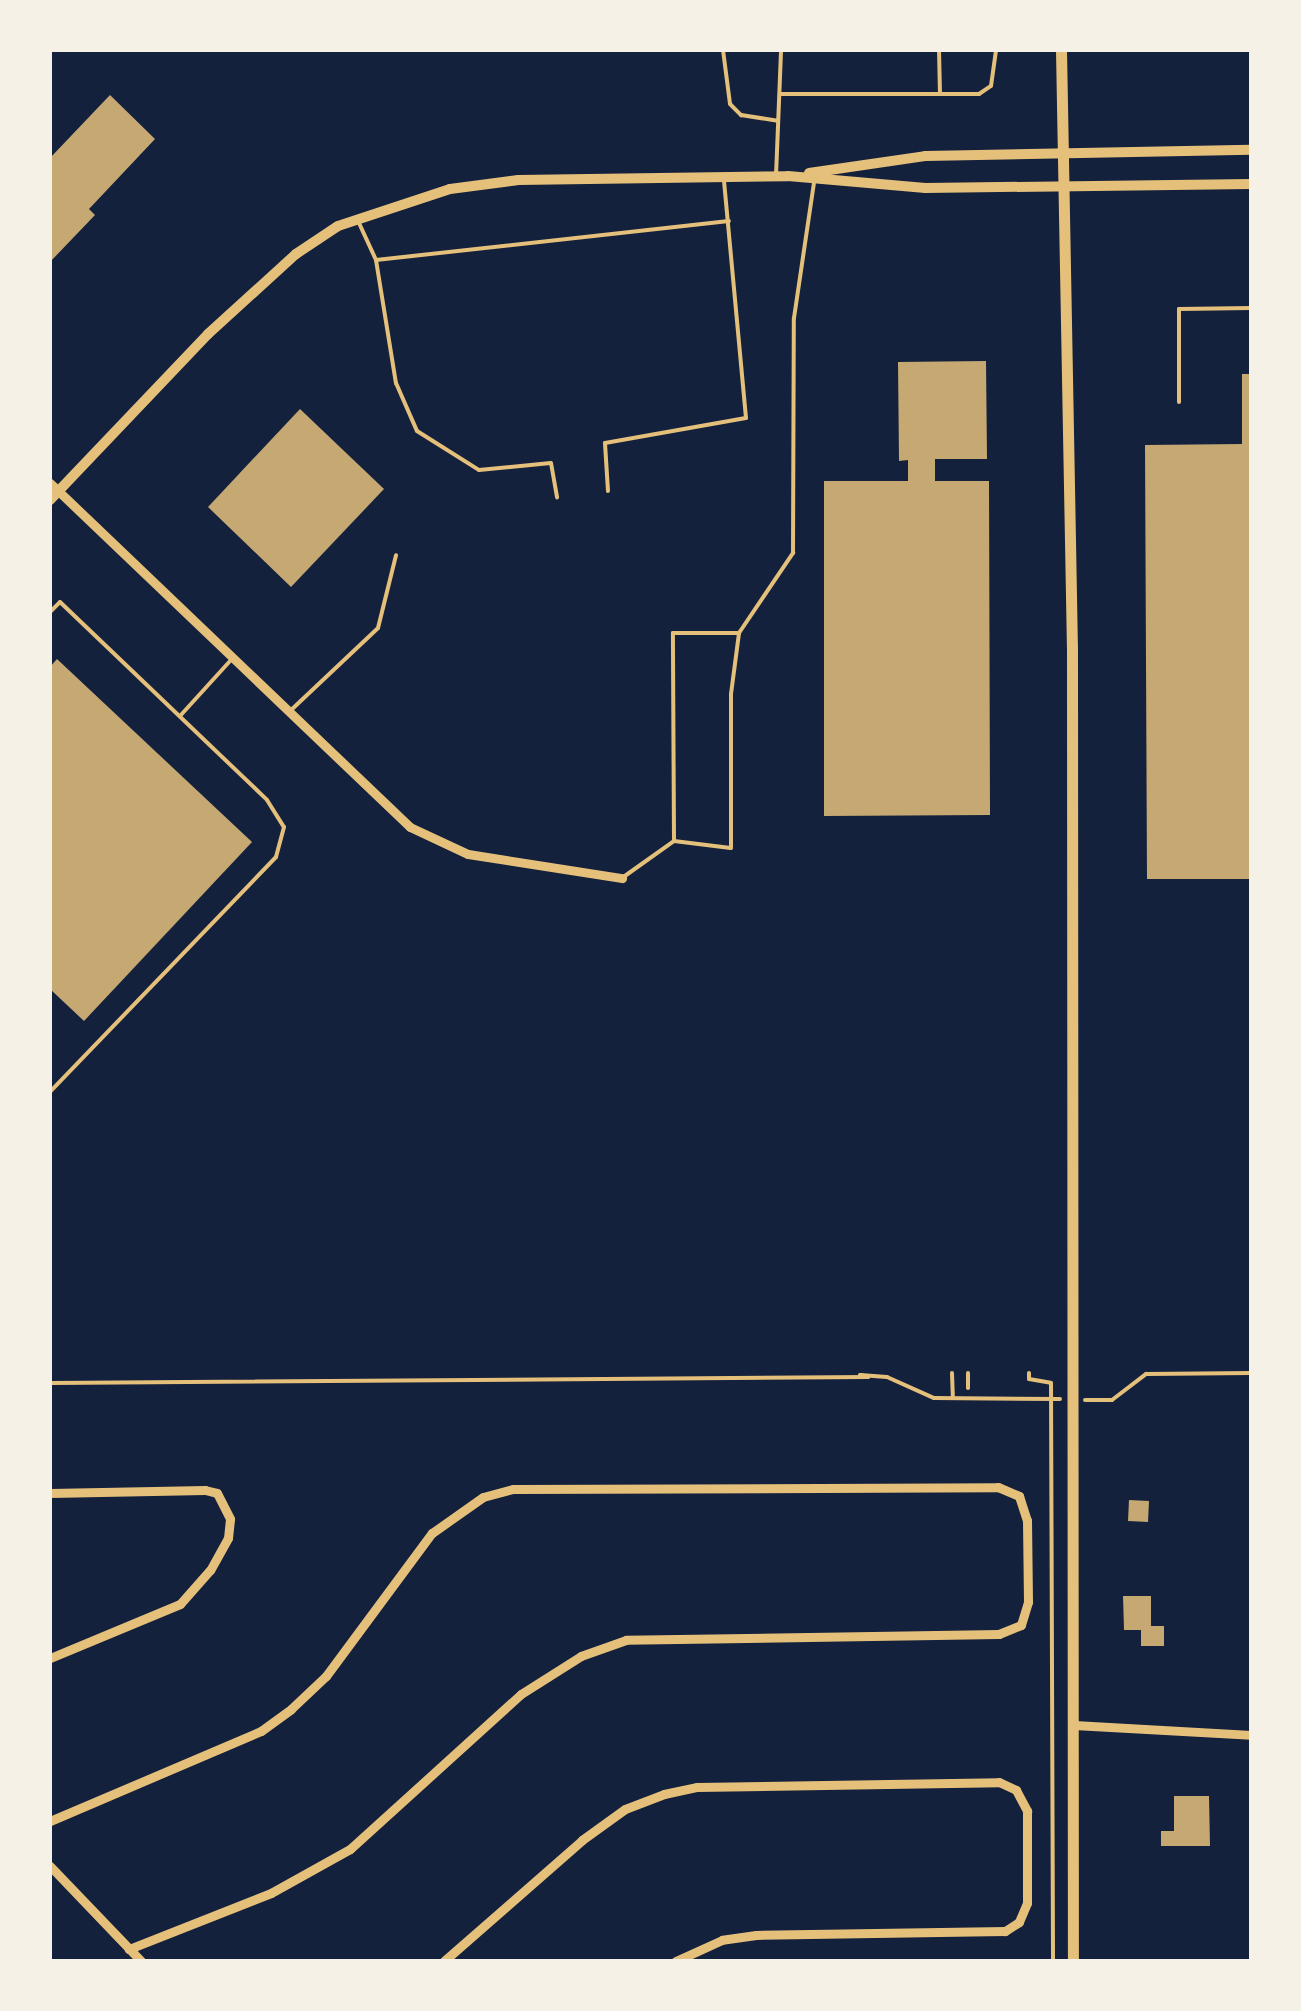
<!DOCTYPE html>
<style>
body{margin:0}
#map{position:relative;width:1301px;height:2011px;overflow:hidden;background:#14213d;font-family:Figtree,sans-serif}
div>[style]{position:absolute}
.building>*{inset:0;background:#c6a872}
.path>*{height:4px;margin:-2px;padding:0 2px;transform-origin:2px;border-radius:2px;background:#e5c07b}
.service>*{height:4px;margin:-2px;padding:0 2px;transform-origin:2px;border-radius:2px;background:#e5c07b}
.minor>*{height:9px;margin:-4.5px;padding:0 4.5px;transform-origin:4.5px;border-radius:4.5px;background:#e5c07b}
.tertiary>*{height:10px;margin:-5px;padding:0 5px;transform-origin:5px;border-radius:5px;background:#e5c07b}
.secondary>*{height:11px;margin:-5.5px;padding:0 5.5px;transform-origin:5.5px;border-radius:5.5px;background:#e5c07b}
span{translate:-50% -50%;white-space:nowrap;text-align:center;line-height:1.15;-webkit-text-stroke:10px #f6f1e7;paint-order:stroke}
.frame{position:absolute;inset:0;border:52px solid #f6f1e7;pointer-events:none}
</style>
<div id="map">
<div class="building">
<div style="clip-path:polygon(110px 95px,155px 139px,89px 209px,95px 215px,50px 262px,50px 158px)"></div>
<div style="clip-path:polygon(986px 361px,987px 459px,935px 459px,935px 481px,989px 481px,990px 815px,824px 816px,824px 481px,908px 481px,908px 460px,899px 461px,898px 362px)"></div>
<div style="clip-path:polygon(1242px 374px,1251px 374px,1251px 879px,1147px 879px,1145px 445px,1242px 444px)"></div>
<div style="clip-path:polygon(300px 409px,384px 489px,291px 587px,208px 507px)"></div>
<div style="clip-path:polygon(57px 659px,252px 842px,84px 1021px,50px 989px,50px 667px)"></div>
<div style="clip-path:polygon(1129px 1500px,1149px 1501px,1148px 1522px,1128px 1521px)"></div>
<div style="clip-path:polygon(1123px 1596px,1151px 1596px,1151px 1626px,1164px 1626px,1164px 1646px,1141px 1646px,1141px 1630px,1124px 1630px)"></div>
<div style="clip-path:polygon(1174px 1796px,1209px 1796px,1210px 1846px,1161px 1846px,1161px 1831px,1174px 1831px)"></div>
</div>
<div class="path">
<div style="left:952px;top:1373px;width:25px;rotate:88deg"></div>
<div style="left:968px;top:1373px;width:15px;rotate:90deg"></div>
<div style="left:1029px;top:1373px;width:6px;rotate:90deg"></div>
<div style="left:1029px;top:1379px;width:22px;rotate:10deg"></div>
<div style="left:1051px;top:1383px;width:578px;rotate:89.8deg"></div>
<div style="left:50px;top:1383px;width:818px;rotate:-0.42deg"></div>
<div style="left:868px;top:1377px;width:8px;rotate:-166deg"></div>
<div style="left:860px;top:1375px;width:27px;rotate:4deg"></div>
<div style="left:887px;top:1377px;width:51px;rotate:24.1deg"></div>
<div style="left:934px;top:1398px;width:126px;rotate:0.5deg"></div>
<div style="left:1085px;top:1400px;width:27px"></div>
<div style="left:1112px;top:1400px;width:43px;rotate:-37.4deg"></div>
<div style="left:1146px;top:1374px;width:105px;rotate:-0.5deg"></div>
</div>
<div class="service">
<div style="left:723px;top:50px;width:54px;rotate:82.6deg"></div>
<div style="left:730px;top:104px;width:16px;rotate:45deg"></div>
<div style="left:741px;top:115px;width:37px;rotate:9deg"></div>
<div style="left:939px;top:50px;width:44px;rotate:88.7deg"></div>
<div style="left:780px;top:94px;width:199px"></div>
<div style="left:979px;top:94px;width:14px;rotate:-34deg"></div>
<div style="left:991px;top:86px;width:36px;rotate:-82deg"></div>
<div style="left:776px;top:176px;width:126px;rotate:-87.7deg"></div>
<div style="left:359px;top:223px;width:41px;rotate:65.3deg"></div>
<div style="left:376px;top:260px;width:355px;rotate:-6.3deg"></div>
<div style="left:376px;top:260px;width:125px;rotate:80.8deg"></div>
<div style="left:396px;top:383px;width:52px;rotate:66.4deg"></div>
<div style="left:417px;top:431px;width:73px;rotate:32.2deg"></div>
<div style="left:479px;top:470px;width:72px;rotate:-5.6deg"></div>
<div style="left:551px;top:463px;width:35px;rotate:80deg"></div>
<div style="left:1179px;top:402px;width:93px;rotate:-90deg"></div>
<div style="left:1179px;top:309px;width:72px;rotate:-0.8deg"></div>
<div style="left:608px;top:491px;width:48px;rotate:-93.6deg"></div>
<div style="left:605px;top:443px;width:143px;rotate:-10.1deg"></div>
<div style="left:746px;top:418px;width:238px;rotate:-95.3deg"></div>
<div style="left:50px;top:612px;width:14px;rotate:-45deg"></div>
<div style="left:60px;top:602px;width:286px;rotate:43.7deg"></div>
<div style="left:267px;top:800px;width:32px;rotate:58deg"></div>
<div style="left:284px;top:827px;width:31px;rotate:105deg"></div>
<div style="left:276px;top:857px;width:326px;rotate:133.9deg"></div>
<div style="left:289px;top:712px;width:122px;rotate:-43.3deg"></div>
<div style="left:378px;top:628px;width:75px;rotate:-76.1deg"></div>
<div style="left:180px;top:716px;width:74px;rotate:-47.7deg"></div>
<div style="left:674px;top:841px;width:57px;rotate:7deg"></div>
<div style="left:731px;top:848px;width:154px;rotate:-90deg"></div>
<div style="left:731px;top:694px;width:62px;rotate:-82.5deg"></div>
<div style="left:739px;top:633px;width:97px;rotate:-56deg"></div>
<div style="left:793px;top:553px;width:235px;rotate:-89.8deg"></div>
<div style="left:794px;top:318px;width:136px;rotate:-81.6deg"></div>
<div style="left:622px;top:878px;width:64px;rotate:-35.4deg"></div>
<div style="left:674px;top:841px;width:208px;rotate:-90.3deg"></div>
<div style="left:673px;top:633px;width:64px"></div>
</div>
<div class="minor">
<div style="left:50px;top:483px;width:498px;rotate:43.7deg"></div>
<div style="left:410px;top:827px;width:64px;rotate:25deg"></div>
<div style="left:468px;top:854px;width:156px;rotate:8.9deg"></div>
<div style="left:50px;top:1493px;width:155px;rotate:-1.1deg"></div>
<div style="left:205px;top:1490px;width:12px;rotate:14deg"></div>
<div style="left:217px;top:1493px;width:29px;rotate:63deg"></div>
<div style="left:230px;top:1519px;width:19px;rotate:96deg"></div>
<div style="left:228px;top:1538px;width:37px;rotate:119deg"></div>
<div style="left:210px;top:1570px;width:45px;rotate:131.4deg"></div>
<div style="left:180px;top:1604px;width:141px;rotate:157.4deg"></div>
<div style="left:1074px;top:1725px;width:177px;rotate:3.2deg"></div>
<div style="left:50px;top:1821px;width:229px;rotate:-23.1deg"></div>
<div style="left:261px;top:1731px;width:37px;rotate:-36deg"></div>
<div style="left:291px;top:1709px;width:48px;rotate:-43.3deg"></div>
<div style="left:326px;top:1676px;width:178px;rotate:-53.5deg"></div>
<div style="left:432px;top:1533px;width:62px;rotate:-35.2deg"></div>
<div style="left:483px;top:1497px;width:31px;rotate:-15deg"></div>
<div style="left:513px;top:1489px;width:485px;rotate:-0.2deg"></div>
<div style="left:998px;top:1487px;width:23px;rotate:23deg"></div>
<div style="left:1019px;top:1496px;width:25px;rotate:72deg"></div>
<div style="left:1027px;top:1520px;width:82px;rotate:89.3deg"></div>
<div style="left:1028px;top:1602px;width:24px;rotate:107deg"></div>
<div style="left:1021px;top:1625px;width:24px;rotate:158deg"></div>
<div style="left:999px;top:1634px;width:373px;rotate:179.1deg"></div>
<div style="left:626px;top:1640px;width:48px;rotate:160.4deg"></div>
<div style="left:581px;top:1656px;width:71px;rotate:147.7deg"></div>
<div style="left:521px;top:1694px;width:231px;rotate:137.8deg"></div>
<div style="left:350px;top:1849px;width:90px;rotate:150.9deg"></div>
<div style="left:271px;top:1893px;width:153px;rotate:158.5deg"></div>
<div style="left:50px;top:1866px;width:132px;rotate:46.2deg"></div>
<div style="left:444px;top:1961px;width:184px;rotate:-41.2deg"></div>
<div style="left:582px;top:1840px;width:53px;rotate:-35.8deg"></div>
<div style="left:625px;top:1809px;width:42px;rotate:-21deg"></div>
<div style="left:664px;top:1794px;width:34px;rotate:-12deg"></div>
<div style="left:697px;top:1787px;width:302px;rotate:-0.9deg"></div>
<div style="left:999px;top:1782px;width:19px;rotate:25deg"></div>
<div style="left:1016px;top:1790px;width:24px;rotate:62deg"></div>
<div style="left:1027px;top:1811px;width:92px;rotate:90deg"></div>
<div style="left:1027px;top:1903px;width:21px;rotate:113deg"></div>
<div style="left:1019px;top:1922px;width:17px;rotate:147deg"></div>
<div style="left:1005px;top:1931px;width:249px;rotate:179.1deg"></div>
<div style="left:756px;top:1935px;width:34px;rotate:172deg"></div>
<div style="left:722px;top:1940px;width:51px;rotate:155.5deg"></div>
</div>
<div class="tertiary">
<div style="left:809px;top:173px;width:117px;rotate:-8.3deg"></div>
<div style="left:925px;top:156px;width:326px;rotate:-1.1deg"></div>
<div style="left:50px;top:500px;width:229px;rotate:-46.4deg"></div>
<div style="left:208px;top:334px;width:119px;rotate:-42.3deg"></div>
<div style="left:296px;top:254px;width:50px;rotate:-33.7deg"></div>
<div style="left:338px;top:226px;width:118px;rotate:-18.3deg"></div>
<div style="left:450px;top:189px;width:69px;rotate:-7.5deg"></div>
<div style="left:518px;top:180px;width:270px;rotate:-0.8deg"></div>
<div style="left:788px;top:176px;width:138px;rotate:5deg"></div>
<div style="left:925px;top:188px;width:326px;rotate:-0.7deg"></div>
</div>
<div class="secondary">
<div style="left:1061px;top:50px;width:598px;rotate:88.95deg"></div>
<div style="left:1072px;top:648px;width:1313px;rotate:89.96deg"></div>
</div>
<div class="frame"></div>
</div>
